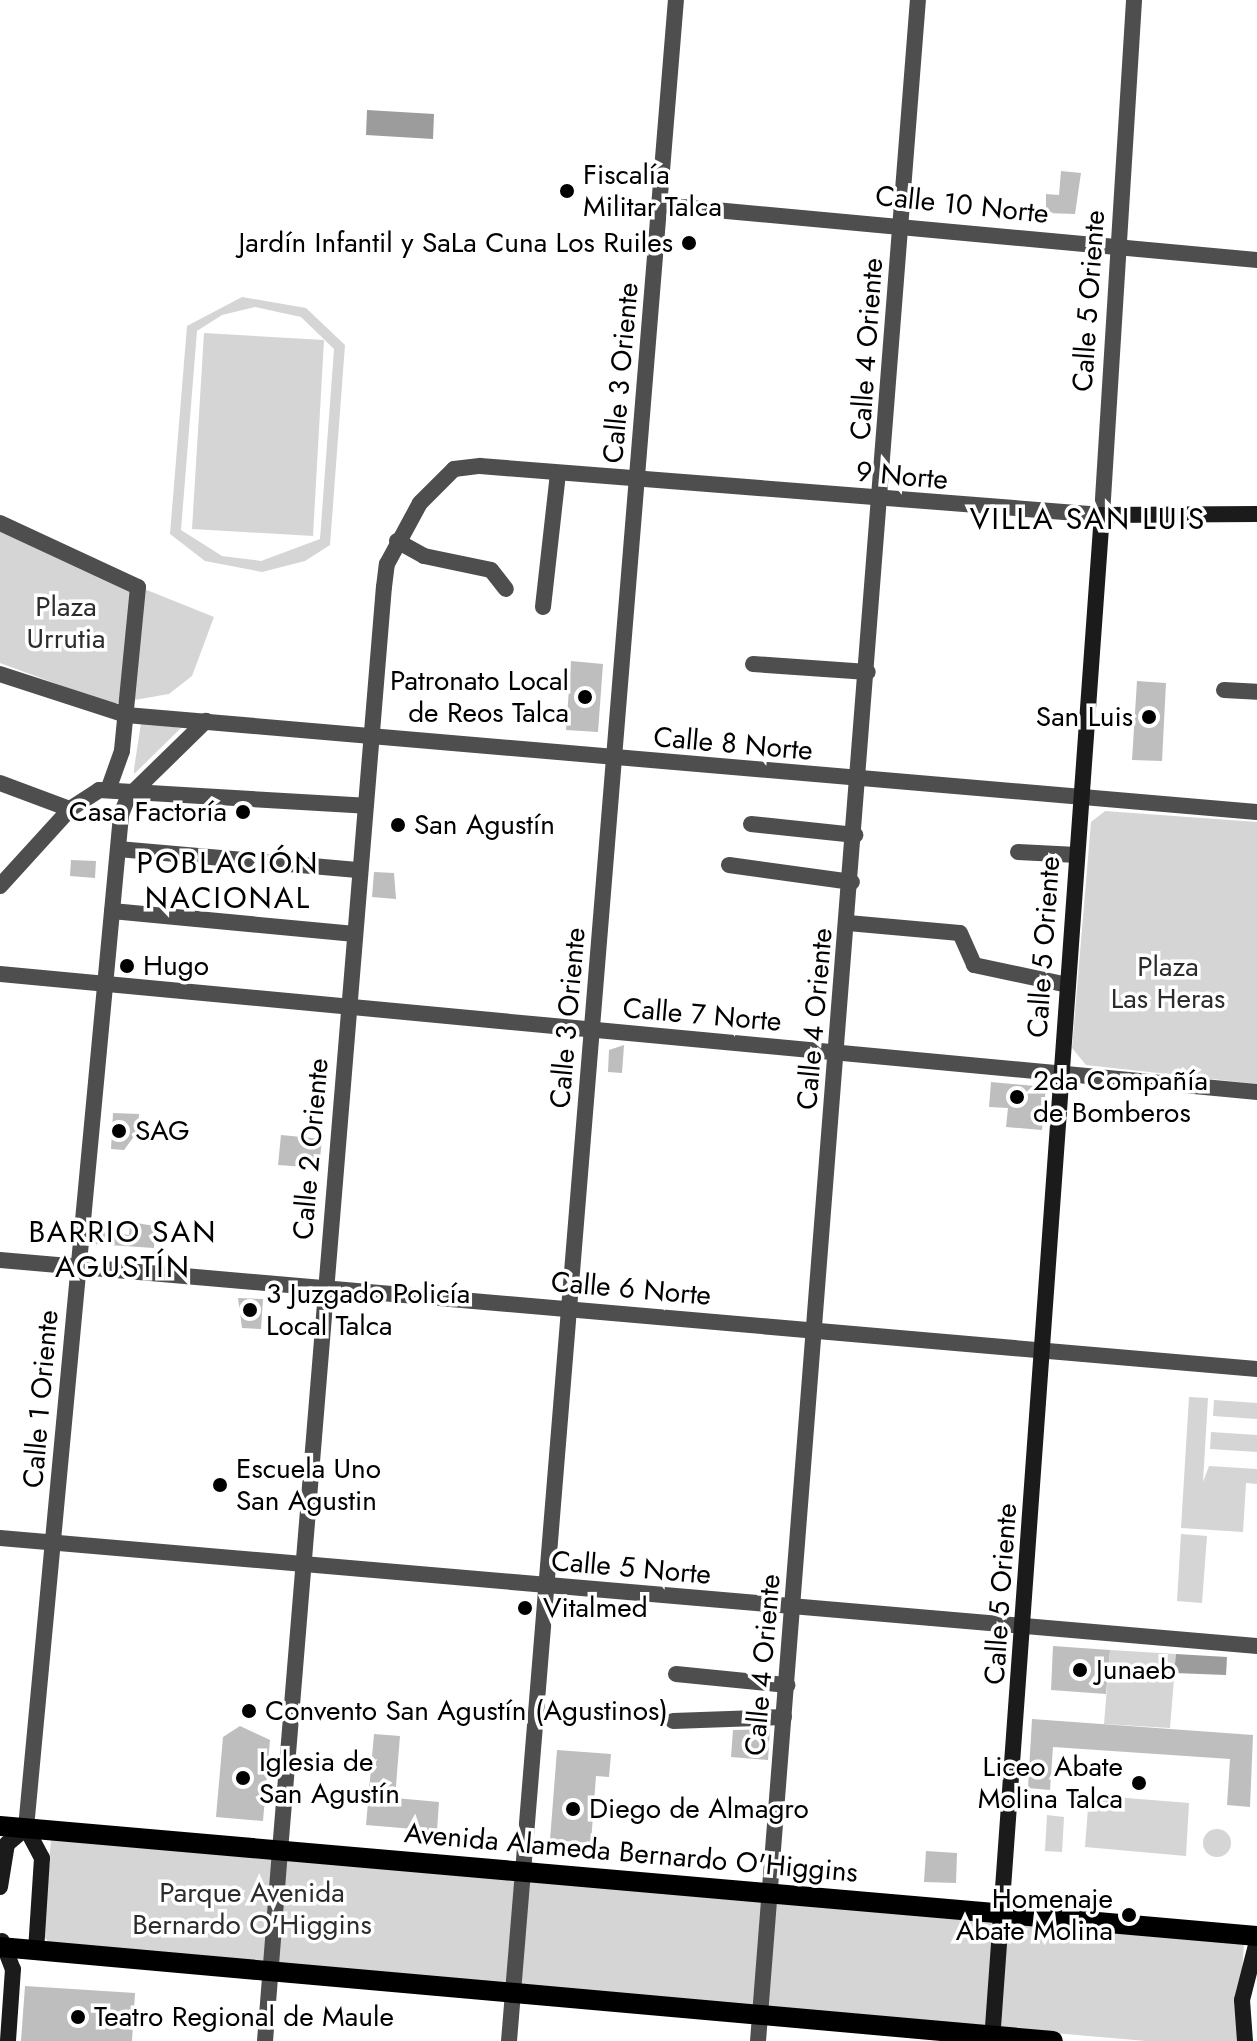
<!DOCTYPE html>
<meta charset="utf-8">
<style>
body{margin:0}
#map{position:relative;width:1257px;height:2041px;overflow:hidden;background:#fff;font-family:Jost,sans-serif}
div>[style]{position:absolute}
.green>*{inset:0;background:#d5d5d5}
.round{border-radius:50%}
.water>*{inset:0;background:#9c9c9c}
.building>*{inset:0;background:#bebebe}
.minor>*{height:16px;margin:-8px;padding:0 8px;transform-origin:8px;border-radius:8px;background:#4e4e4e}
.tertiary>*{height:16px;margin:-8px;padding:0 8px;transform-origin:8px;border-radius:8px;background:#4e4e4e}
.secondary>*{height:16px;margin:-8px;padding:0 8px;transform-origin:8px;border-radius:8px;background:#1b1b1b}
.primary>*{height:20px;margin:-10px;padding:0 10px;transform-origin:10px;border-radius:10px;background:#000}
.dots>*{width:22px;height:22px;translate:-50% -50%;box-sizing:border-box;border:4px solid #fff;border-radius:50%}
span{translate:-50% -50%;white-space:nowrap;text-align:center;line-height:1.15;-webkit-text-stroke:7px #fff;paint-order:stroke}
.poi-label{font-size:28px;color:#000}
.left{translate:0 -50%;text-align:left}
.right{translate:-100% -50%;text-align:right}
.street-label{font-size:28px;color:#000}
.park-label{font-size:28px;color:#2c2c2c}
.neighbourhood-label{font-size:30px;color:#000;letter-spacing:2px}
</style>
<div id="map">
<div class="green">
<div style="clip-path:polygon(evenodd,242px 297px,306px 308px,345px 345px,330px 545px,305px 561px,262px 572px,205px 561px,170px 534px,187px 326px,242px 297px,255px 307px,301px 317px,334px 349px,320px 539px,261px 561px,222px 556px,181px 530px,197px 331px,222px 315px,255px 307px)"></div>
<div style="clip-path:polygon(204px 333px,324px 340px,313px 536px,192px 529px)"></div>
<div style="clip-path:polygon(0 531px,214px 617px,192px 676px,169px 694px,111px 704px,0 663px)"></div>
<div style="clip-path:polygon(141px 723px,181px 728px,134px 774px,134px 769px)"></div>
<div style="clip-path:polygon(1105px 811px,1257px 822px,1257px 1084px,1086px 1065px,1072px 1048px,1091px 822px)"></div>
<div style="clip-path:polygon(1189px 1397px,1208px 1398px,1203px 1482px,1209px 1466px,1257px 1469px,1257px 1484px,1246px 1483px,1243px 1532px,1181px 1528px)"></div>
<div style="clip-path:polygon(1214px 1400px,1257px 1403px,1257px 1419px,1213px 1416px)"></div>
<div style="clip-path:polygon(1211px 1432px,1257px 1435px,1257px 1452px,1210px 1449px)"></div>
<div style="clip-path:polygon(1181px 1534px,1207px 1536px,1202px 1603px,1177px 1601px)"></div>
<div style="clip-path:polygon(1110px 1650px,1176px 1654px,1170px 1728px,1104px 1724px)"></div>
<div style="clip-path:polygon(1089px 1795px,1189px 1803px,1186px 1856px,1085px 1847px)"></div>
<div style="clip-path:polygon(1047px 1815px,1064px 1817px,1062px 1852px,1045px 1851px)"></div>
<div class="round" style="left:1203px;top:1829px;width:28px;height:28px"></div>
<div style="clip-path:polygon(51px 1839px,1244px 1944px,1237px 2041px,1146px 2041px,52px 1946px,44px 1937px)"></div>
</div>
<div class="water">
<div style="clip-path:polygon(367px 110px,434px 114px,433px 139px,366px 135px)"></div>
<div style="clip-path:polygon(1176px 1654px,1227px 1657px,1226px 1675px,1174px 1673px)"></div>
</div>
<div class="building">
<div style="clip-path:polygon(1061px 171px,1081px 173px,1075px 214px,1046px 213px,1046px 194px,1059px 195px)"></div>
<div style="clip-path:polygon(571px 661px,603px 664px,598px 732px,566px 730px)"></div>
<div style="clip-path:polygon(1137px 681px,1166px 683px,1162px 761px,1132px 760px)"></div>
<div style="clip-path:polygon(71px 860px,96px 861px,95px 878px,70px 876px)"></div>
<div style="clip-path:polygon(374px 872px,394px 873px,396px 899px,372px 897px)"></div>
<div style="clip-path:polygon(624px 1045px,622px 1073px,608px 1072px,609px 1050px)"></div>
<div style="clip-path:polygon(991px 1082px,1046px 1087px,1042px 1130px,1006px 1127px,1008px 1108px,989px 1107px)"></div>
<div style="clip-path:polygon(113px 1113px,139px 1114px,138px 1131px,124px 1150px,111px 1149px)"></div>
<div style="clip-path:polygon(281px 1135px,322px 1139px,319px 1168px,278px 1165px)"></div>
<div style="clip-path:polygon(130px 1222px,155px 1226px,154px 1248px,93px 1244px,94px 1231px,129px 1235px)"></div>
<div style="clip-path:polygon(238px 1298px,263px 1299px,261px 1329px,242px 1328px)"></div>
<div style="clip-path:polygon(1053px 1646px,1110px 1650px,1106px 1694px,1051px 1690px)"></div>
<div style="clip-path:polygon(1032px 1719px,1253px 1735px,1250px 1807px,1227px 1805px,1230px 1759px,1053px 1747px,1050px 1790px,1028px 1788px)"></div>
<div style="clip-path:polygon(240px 1726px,270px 1740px,263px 1821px,216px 1817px,223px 1737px)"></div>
<div style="clip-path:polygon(770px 1729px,768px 1760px,731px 1757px,733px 1730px)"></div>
<div style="clip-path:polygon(374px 1734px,400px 1736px,395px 1798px,439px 1802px,437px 1831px,366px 1825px)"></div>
<div style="clip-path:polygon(557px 1750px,611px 1754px,609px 1777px,596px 1776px,591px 1843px,550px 1840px)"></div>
<div style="clip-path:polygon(926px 1851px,957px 1853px,956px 1883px,924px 1882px)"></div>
<div style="clip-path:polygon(25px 1986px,135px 1993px,132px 2041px,21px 2041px)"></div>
</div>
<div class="minor">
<div style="left:661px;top:205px;width:599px;rotate:5.27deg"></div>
<div style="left:0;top:523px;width:152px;rotate:24.9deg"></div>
<div style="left:138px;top:587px;width:165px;rotate:95.6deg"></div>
<div style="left:122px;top:751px;width:41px;rotate:109.7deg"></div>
<div style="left:397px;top:541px;width:31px;rotate:29deg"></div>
<div style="left:424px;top:556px;width:68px;rotate:11.8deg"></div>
<div style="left:491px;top:570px;width:24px;rotate:52deg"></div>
<div style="left:543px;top:607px;width:134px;rotate:-83.6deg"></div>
<div style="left:753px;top:664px;width:115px;rotate:4deg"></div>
<div style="left:0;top:674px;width:133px;rotate:18deg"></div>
<div style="left:126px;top:715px;width:1135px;rotate:4.9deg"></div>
<div style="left:1224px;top:690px;width:33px;rotate:3deg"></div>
<div style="left:0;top:783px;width:75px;rotate:20.4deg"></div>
<div style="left:751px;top:824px;width:105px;rotate:6deg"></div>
<div style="left:118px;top:849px;width:243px;rotate:5deg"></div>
<div style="left:1018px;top:852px;width:59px;rotate:2.9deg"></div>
<div style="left:729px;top:865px;width:124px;rotate:7.9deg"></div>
<div style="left:0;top:886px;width:104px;rotate:-47.7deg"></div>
<div style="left:70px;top:809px;width:35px;rotate:-33deg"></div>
<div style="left:99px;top:790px;width:267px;rotate:3.4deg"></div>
<div style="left:112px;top:911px;width:244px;rotate:5.4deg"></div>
<div style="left:848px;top:923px;width:112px;rotate:5.1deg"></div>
<div style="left:960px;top:933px;width:35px;rotate:66deg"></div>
<div style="left:974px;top:965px;width:96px;rotate:12deg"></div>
<div style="left:0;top:974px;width:1263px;rotate:5.36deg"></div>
<div style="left:0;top:1260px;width:1262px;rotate:4.96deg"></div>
<div style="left:0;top:1538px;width:1262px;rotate:4.91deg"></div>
<div style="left:676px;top:1674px;width:112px;rotate:5.7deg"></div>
<div style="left:673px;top:1721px;width:111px;rotate:-2.1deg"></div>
<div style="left:26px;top:1828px;width:1017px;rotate:-84.64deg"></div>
<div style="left:121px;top:815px;width:19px;rotate:-69deg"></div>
<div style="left:128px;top:797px;width:109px;rotate:-44.3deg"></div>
<div style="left:280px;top:1851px;width:1268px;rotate:-85.3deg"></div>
<div style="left:384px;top:587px;width:23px;rotate:-83deg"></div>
<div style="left:387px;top:564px;width:69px;rotate:-61.6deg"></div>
<div style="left:420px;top:503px;width:48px;rotate:-45deg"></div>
<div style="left:454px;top:469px;width:26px;rotate:-7deg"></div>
<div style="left:480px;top:466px;width:624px;rotate:4.5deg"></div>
<div style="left:523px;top:1872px;width:1878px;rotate:-85.33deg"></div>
<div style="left:758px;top:2041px;width:2047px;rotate:-85.52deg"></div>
</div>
<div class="tertiary">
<div style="left:1102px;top:515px;width:516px;rotate:-86.44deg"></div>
<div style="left:265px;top:2041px;width:191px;rotate:-85.5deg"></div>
<div style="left:509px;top:2041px;width:170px;rotate:-85.3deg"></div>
</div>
<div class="secondary">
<div style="left:0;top:1887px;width:44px;rotate:-80.8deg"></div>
<div style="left:7px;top:1844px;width:25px;rotate:-40deg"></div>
<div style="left:26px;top:1828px;width:34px;rotate:62deg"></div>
<div style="left:42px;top:1858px;width:93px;rotate:93.7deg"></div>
<div style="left:2px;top:1941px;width:30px;rotate:69deg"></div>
<div style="left:13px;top:1969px;width:72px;rotate:94deg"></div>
<div style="left:992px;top:2041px;width:1530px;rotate:-85.88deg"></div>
<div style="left:1102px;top:515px;width:155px;rotate:-0.4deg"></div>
<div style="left:1245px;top:2041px;width:41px;rotate:-94.2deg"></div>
<div style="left:1242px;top:2000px;width:61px;rotate:-75.7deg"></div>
</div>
<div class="primary">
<div style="left:0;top:1826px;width:1262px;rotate:5deg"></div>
<div style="left:0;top:1947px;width:1057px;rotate:5.1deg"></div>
</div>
<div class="dots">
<div style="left:567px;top:191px;background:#000"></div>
<div style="left:689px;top:243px;background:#000"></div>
<div style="left:585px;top:697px;background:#000"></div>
<div style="left:1149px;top:717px;background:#000"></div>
<div style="left:243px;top:812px;background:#000"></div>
<div style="left:398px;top:825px;background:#000"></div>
<div style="left:127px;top:966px;background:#000"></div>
<div style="left:1017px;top:1097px;background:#000"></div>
<div style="left:119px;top:1131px;background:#000"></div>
<div style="left:250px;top:1310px;background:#000"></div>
<div style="left:220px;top:1485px;background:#000"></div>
<div style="left:525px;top:1608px;background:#000"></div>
<div style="left:1080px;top:1670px;background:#000"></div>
<div style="left:249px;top:1711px;background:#000"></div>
<div style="left:243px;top:1778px;background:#000"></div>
<div style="left:1139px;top:1783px;background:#000"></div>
<div style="left:573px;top:1809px;background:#000"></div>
<div style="left:1129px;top:1915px;background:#000"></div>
<div style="left:78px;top:2017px;background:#000"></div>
</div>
<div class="poi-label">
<span class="left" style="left:583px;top:191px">Fiscalía<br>Militar Talca</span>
<span class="right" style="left:673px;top:243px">Jardín Infantil y SaLa Cuna Los Ruiles</span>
<span class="right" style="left:569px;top:697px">Patronato Local<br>de Reos Talca</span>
<span class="right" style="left:1133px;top:717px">San Luis</span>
<span class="right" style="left:227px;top:812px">Casa Factoría</span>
<span class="left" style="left:414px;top:825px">San Agustín</span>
<span class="left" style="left:143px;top:966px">Hugo</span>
<span class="left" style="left:1033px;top:1097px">2da Compañía<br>de Bomberos</span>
<span class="left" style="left:135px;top:1131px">SAG</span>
<span class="left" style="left:266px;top:1310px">3 Juzgado Policía<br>Local Talca</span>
<span class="left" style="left:236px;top:1485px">Escuela Uno<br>San Agustin</span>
<span class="left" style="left:543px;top:1608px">Vitalmed</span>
<span class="left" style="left:1096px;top:1670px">Junaeb</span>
<span class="left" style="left:265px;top:1711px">Convento San Agustín (Agustinos)</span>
<span class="left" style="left:259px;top:1778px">Iglesia de<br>San Agustín</span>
<span class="right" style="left:1123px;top:1783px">Liceo Abate<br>Molina Talca</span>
<span class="left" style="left:589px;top:1809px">Diego de Almagro</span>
<span class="right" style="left:1113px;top:1915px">Homenaje<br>Abate Molina</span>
<span class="left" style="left:94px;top:2017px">Teatro Regional de Maule</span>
</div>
<div class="street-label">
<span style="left:962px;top:205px;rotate:6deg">Calle 10 Norte</span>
<span style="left:1089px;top:301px;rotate:-86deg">Calle 5 Oriente</span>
<span style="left:867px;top:349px;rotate:-86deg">Calle 4 Oriente</span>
<span style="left:621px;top:373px;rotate:-85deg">Calle 3 Oriente</span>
<span style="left:902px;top:476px;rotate:5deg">9 Norte</span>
<span style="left:733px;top:744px;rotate:5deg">Calle 8 Norte</span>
<span style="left:1044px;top:947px;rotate:-86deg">Calle 5 Oriente</span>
<span style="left:702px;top:1015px;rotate:5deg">Calle 7 Norte</span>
<span style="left:568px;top:1018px;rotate:-85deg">Calle 3 Oriente</span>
<span style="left:815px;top:1019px;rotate:-85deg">Calle 4 Oriente</span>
<span style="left:311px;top:1149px;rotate:-85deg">Calle 2 Oriente</span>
<span style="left:631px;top:1289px;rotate:5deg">Calle 6 Norte</span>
<span style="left:41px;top:1399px;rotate:-85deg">Calle 1 Oriente</span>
<span style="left:631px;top:1568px;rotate:5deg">Calle 5 Norte</span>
<span style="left:1001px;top:1594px;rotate:-86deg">Calle 5 Oriente</span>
<span style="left:763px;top:1665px;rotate:-85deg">Calle 4 Oriente</span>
<span style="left:631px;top:1853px;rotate:5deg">Avenida Alameda Bernardo O'Higgins</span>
</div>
<div class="park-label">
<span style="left:66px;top:623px">Plaza<br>Urrutia</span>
<span style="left:1168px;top:983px">Plaza<br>Las Heras</span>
<span style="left:252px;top:1909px">Parque Avenida<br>Bernardo O'Higgins</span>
</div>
<div class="neighbourhood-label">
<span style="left:1088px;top:519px">VILLA SAN LUIS</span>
<span style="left:228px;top:880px">POBLACIÓN<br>NACIONAL</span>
<span style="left:123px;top:1249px">BARRIO SAN<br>AGUSTÍN</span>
</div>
</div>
